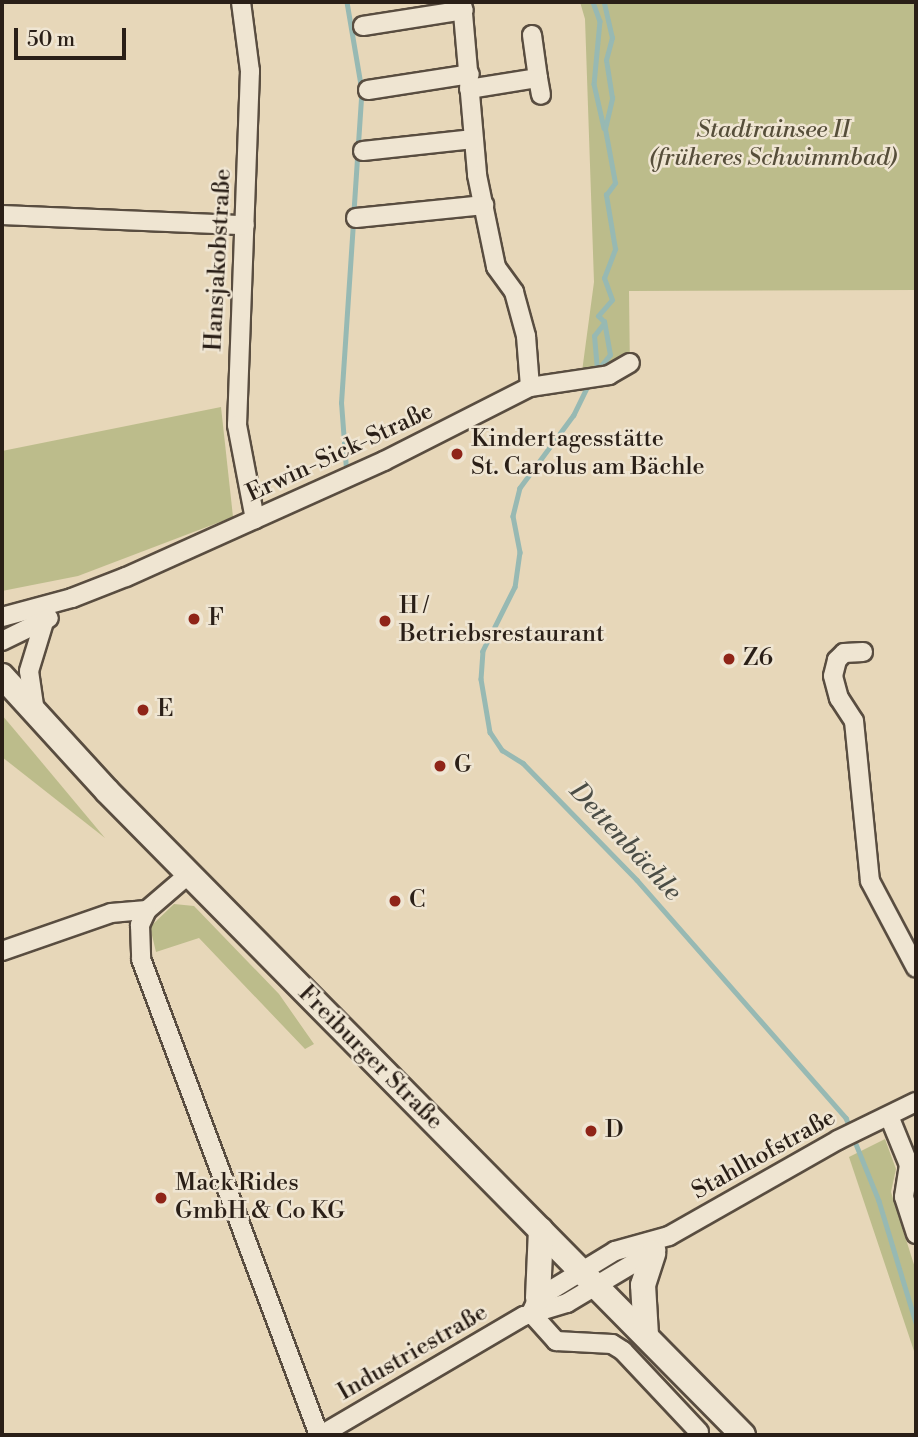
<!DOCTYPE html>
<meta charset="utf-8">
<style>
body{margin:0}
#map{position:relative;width:918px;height:1437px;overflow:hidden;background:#e7d7b9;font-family:"Libre Bodoni",serif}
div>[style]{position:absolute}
.green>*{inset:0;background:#bcbc8b}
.stream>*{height:4.5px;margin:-2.25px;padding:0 2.25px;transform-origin:2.25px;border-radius:2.25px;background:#97b9b3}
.roads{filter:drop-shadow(2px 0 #594d40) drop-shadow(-2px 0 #594d40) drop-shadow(0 2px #594d40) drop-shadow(0 -2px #594d40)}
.street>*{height:18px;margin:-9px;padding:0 9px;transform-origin:9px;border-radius:9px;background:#efe5d2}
.secondary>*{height:24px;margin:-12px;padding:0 12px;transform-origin:12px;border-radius:12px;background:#efe5d2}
.dots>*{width:19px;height:19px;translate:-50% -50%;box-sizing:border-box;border:4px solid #efe5d2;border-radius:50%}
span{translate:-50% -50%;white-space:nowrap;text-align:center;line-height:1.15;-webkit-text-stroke:5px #efe5d2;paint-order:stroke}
.park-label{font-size:24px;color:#564e3a;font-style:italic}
.street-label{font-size:24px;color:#2a1f17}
.poi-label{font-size:24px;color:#2a1f17}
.left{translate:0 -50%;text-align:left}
.water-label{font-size:26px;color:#4b4d46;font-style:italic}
.frame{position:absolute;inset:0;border:4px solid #2a1f17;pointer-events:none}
.scale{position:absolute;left:14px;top:28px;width:112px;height:32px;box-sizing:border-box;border:4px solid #2a1f17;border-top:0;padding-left:9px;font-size:21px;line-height:24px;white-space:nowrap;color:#2a1f17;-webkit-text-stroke:5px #efe5d2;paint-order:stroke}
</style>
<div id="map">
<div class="green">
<div style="clip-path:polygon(580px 2px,916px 2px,916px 290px,629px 291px,630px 372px,581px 379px,594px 282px,585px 19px)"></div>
<div style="clip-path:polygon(221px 407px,233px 517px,78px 576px,2px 591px,2px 451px)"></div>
<div style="clip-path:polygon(2px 715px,34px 753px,105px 838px,2px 757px)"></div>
<div style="clip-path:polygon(174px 904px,194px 906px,279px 994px,314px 1044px,305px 1049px,199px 938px,156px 952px,150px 927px)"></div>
<div style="clip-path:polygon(885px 1139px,896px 1169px,891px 1192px,916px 1271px,916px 1357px,849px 1157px)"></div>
</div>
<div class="stream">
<div style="left:347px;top:2px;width:90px;rotate:80.4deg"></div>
<div style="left:362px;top:91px;width:122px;rotate:93.8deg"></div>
<div style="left:593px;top:2px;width:20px;rotate:70deg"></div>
<div style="left:600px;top:21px;width:63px;rotate:95.4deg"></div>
<div style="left:594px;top:84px;width:45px;rotate:77.2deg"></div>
<div style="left:597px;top:370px;width:34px;rotate:-95deg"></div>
<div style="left:594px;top:336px;width:16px;rotate:-52deg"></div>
<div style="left:596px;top:372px;width:22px;rotate:-51deg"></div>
<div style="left:610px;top:355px;width:34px;rotate:-100deg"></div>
<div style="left:604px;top:322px;width:8px;rotate:-135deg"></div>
<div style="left:598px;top:316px;width:21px;rotate:-49deg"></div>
<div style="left:612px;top:300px;width:23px;rotate:-110deg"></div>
<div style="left:604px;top:278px;width:31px;rotate:-69deg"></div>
<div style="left:615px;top:249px;width:55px;rotate:-99.5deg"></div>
<div style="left:606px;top:195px;width:15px;rotate:-53deg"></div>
<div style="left:615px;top:183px;width:55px;rotate:-100.5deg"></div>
<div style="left:605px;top:129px;width:32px;rotate:-77deg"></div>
<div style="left:612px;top:98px;width:38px;rotate:-99deg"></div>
<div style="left:606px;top:60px;width:23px;rotate:-75deg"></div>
<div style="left:612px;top:38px;width:37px;rotate:-103deg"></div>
<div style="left:590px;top:382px;width:37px;rotate:116deg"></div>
<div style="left:574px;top:415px;width:91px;rotate:126.5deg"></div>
<div style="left:520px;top:488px;width:29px;rotate:104deg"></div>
<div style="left:513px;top:516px;width:37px;rotate:79deg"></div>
<div style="left:520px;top:552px;width:35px;rotate:98deg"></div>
<div style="left:515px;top:587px;width:72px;rotate:116.6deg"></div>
<div style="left:483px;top:651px;width:28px;rotate:94deg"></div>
<div style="left:481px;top:679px;width:54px;rotate:80.4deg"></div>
<div style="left:490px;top:732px;width:22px;rotate:56deg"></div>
<div style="left:502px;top:750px;width:25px;rotate:32deg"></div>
<div style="left:523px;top:763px;width:163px;rotate:45.7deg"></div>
<div style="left:637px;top:880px;width:317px;rotate:48.7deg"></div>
<div style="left:846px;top:1118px;width:13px;rotate:67deg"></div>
<div style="left:346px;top:469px;width:66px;rotate:-94.3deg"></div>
<div style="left:341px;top:403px;width:181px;rotate:-86.2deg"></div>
<div style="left:854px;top:1139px;width:67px;rotate:68deg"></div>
<div style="left:879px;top:1201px;width:127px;rotate:73.1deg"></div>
</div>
<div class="roads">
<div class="street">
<div style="left:241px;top:2px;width:70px;rotate:82.6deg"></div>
<div style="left:250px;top:71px;width:354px;rotate:92.1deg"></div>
<div style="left:237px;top:425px;width:96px;rotate:79.2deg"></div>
<div style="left:462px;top:2px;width:174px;rotate:85deg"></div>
<div style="left:477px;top:175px;width:94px;rotate:78.3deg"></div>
<div style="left:496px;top:267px;width:31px;rotate:54deg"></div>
<div style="left:514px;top:292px;width:46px;rotate:74.7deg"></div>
<div style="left:526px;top:336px;width:51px;rotate:85.5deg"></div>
<div style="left:363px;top:26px;width:102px;rotate:-9deg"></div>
<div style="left:532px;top:35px;width:43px;rotate:82.1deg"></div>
<div style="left:469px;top:89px;width:70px;rotate:-9.1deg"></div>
<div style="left:538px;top:78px;width:17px;rotate:80deg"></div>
<div style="left:368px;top:90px;width:103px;rotate:-8.9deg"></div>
<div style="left:363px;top:151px;width:111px;rotate:-6.2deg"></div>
<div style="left:2px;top:215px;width:243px;rotate:2.4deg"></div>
<div style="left:356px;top:218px;width:129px;rotate:-5.8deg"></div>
<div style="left:2px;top:617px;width:73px;rotate:-15.2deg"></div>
<div style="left:72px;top:598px;width:58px;rotate:-21.3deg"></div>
<div style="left:126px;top:577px;width:283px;rotate:-24.2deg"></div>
<div style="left:384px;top:461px;width:164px;rotate:-26.9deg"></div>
<div style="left:530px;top:387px;width:80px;rotate:-8.6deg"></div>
<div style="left:609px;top:375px;width:24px;rotate:-30deg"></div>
<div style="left:2px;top:641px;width:52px;rotate:-26.1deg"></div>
<div style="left:863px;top:652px;width:19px;rotate:177deg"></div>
<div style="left:844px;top:653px;width:10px;rotate:135deg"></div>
<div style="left:837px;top:660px;width:16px;rotate:104deg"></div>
<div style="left:833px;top:676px;width:23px;rotate:75deg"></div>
<div style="left:839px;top:698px;width:27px;rotate:57deg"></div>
<div style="left:854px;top:721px;width:161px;rotate:84.3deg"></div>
<div style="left:870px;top:881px;width:98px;rotate:62.1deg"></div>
<div style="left:35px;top:712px;width:41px;rotate:-98.3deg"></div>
<div style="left:29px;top:671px;width:51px;rotate:-73deg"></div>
<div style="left:189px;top:874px;width:55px;rotate:139.4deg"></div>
<div style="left:147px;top:910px;width:17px;rotate:115deg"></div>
<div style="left:140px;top:925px;width:34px;rotate:88deg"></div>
<div style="left:141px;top:959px;width:508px;rotate:69.5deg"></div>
<div style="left:2px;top:951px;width:115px;rotate:-19.2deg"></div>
<div style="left:111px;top:913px;width:36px;rotate:-5deg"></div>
<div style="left:889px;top:1116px;width:53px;rotate:67.8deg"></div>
<div style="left:909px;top:1165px;width:32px;rotate:99deg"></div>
<div style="left:904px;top:1197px;width:39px;rotate:72deg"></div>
<div style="left:531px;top:1313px;width:17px;rotate:-65deg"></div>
<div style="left:538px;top:1298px;width:90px;rotate:-31.4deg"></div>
<div style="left:615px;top:1251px;width:56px;rotate:-15.5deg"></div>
<div style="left:669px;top:1236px;width:194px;rotate:-29.6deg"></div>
<div style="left:838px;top:1140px;width:87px;rotate:-26deg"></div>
<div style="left:531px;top:1313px;width:38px;rotate:48deg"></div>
<div style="left:556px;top:1341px;width:56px;rotate:3.1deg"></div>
<div style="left:612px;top:1344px;width:13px;rotate:32deg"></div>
<div style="left:623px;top:1351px;width:111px;rotate:46.8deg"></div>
<div style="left:321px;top:1435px;width:235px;rotate:-30.4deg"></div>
<div style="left:524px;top:1316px;width:45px;rotate:-16.8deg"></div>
<div style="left:567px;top:1303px;width:104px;rotate:-30.8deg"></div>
</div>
<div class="secondary">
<div style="left:2px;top:676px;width:156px;rotate:47.6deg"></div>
<div style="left:107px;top:791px;width:905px;rotate:45.36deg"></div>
<div style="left:538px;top:1298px;width:68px;rotate:-87.5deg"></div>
<div style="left:646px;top:1335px;width:50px;rotate:-93.4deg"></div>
<div style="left:643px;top:1285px;width:33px;rotate:-72deg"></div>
</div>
</div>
<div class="dots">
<div style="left:457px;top:454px;background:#8f2418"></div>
<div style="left:194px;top:619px;background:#8f2418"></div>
<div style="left:385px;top:621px;background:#8f2418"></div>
<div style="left:729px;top:659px;background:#8f2418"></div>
<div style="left:143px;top:710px;background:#8f2418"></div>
<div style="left:440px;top:766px;background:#8f2418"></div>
<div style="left:395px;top:901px;background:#8f2418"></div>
<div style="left:591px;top:1131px;background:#8f2418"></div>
<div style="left:161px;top:1198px;background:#8f2418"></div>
</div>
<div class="park-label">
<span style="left:773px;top:145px">Stadtrainsee II<br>(früheres Schwimmbad)</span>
</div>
<div class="street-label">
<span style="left:219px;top:260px;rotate:-87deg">Hansjakobstraße</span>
<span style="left:340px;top:453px;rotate:-25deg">Erwin-Sick-Straße</span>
<span style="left:370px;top:1058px;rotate:45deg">Freiburger Straße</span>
<span style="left:764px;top:1155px;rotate:-29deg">Stahlhofstraße</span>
<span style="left:413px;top:1353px;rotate:-30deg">Industriestraße</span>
</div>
<div class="poi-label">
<span class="left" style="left:471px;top:454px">Kindertagesstätte<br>St. Carolus am Bächle</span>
<span class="left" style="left:399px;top:621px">H /<br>Betriebsrestaurant</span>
<span class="left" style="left:208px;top:619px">F</span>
<span class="left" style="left:743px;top:659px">Z6</span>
<span class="left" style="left:157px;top:710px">E</span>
<span class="left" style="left:454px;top:766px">G</span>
<span class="left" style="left:409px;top:901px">C</span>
<span class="left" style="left:605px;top:1131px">D</span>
<span class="left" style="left:175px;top:1198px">Mack Rides<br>GmbH &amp; Co KG</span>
</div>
<div class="water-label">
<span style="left:625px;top:842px;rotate:47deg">Dettenbächle</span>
</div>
<div class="frame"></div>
<div class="scale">50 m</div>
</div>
